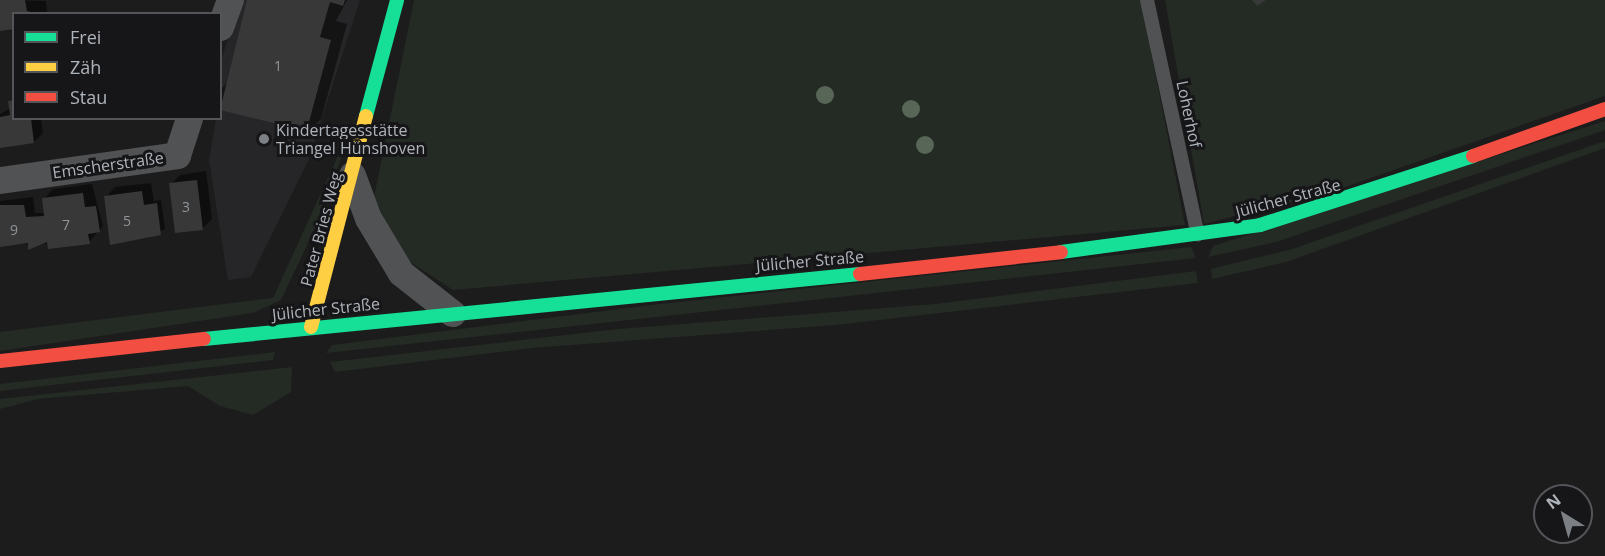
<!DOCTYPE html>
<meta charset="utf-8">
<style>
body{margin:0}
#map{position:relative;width:1605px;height:556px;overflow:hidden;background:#1c1c1c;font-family:"Open Sans",sans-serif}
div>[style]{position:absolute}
.built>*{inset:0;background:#262628}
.green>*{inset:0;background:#242a24}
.shadow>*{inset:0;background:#0007}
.building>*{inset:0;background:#383839}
.lane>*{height:14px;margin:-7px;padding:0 7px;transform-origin:7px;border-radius:7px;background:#515254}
.street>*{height:27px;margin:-13.5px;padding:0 13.5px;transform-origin:13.5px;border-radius:13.5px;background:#515254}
.fast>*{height:14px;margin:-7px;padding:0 7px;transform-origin:7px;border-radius:7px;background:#16e098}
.slow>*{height:14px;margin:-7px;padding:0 7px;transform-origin:7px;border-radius:7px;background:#ffcf43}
.jam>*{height:14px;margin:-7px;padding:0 7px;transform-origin:7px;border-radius:7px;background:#f24e42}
.trees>*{width:18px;height:18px;margin:-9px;border-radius:50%;background:#586658}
.dots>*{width:16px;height:16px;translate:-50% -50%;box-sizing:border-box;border:3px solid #161618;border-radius:50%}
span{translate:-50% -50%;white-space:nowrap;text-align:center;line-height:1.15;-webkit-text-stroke:6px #161618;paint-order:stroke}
.number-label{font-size:14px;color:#91959a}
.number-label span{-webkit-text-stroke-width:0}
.street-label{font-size:16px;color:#afb4bb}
.poi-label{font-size:16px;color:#afb4bb}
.left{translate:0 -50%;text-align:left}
.legend{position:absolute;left:12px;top:12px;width:210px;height:108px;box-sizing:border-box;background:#161618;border:2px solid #535559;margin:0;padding:8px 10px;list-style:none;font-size:18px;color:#afb4bb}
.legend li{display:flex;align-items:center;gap:12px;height:30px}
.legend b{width:30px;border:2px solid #535559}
.north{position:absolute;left:1533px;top:484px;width:60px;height:60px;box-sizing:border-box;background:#161618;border:2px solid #535559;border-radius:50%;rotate:323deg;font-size:16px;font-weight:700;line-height:24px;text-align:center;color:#afb4bb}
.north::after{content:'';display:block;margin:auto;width:21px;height:27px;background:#7c7f83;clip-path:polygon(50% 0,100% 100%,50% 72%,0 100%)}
</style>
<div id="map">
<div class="built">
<div style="clip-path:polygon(240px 0,360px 0,308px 161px,251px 277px,228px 280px,209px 160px,216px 119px,220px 118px,221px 61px)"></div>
</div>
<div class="green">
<div style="clip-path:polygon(414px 0,1141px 0,1185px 225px,453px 290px,401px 256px,374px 197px)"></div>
<div style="clip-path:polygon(1165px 0,1605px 0,1605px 96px,1328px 193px,1204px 224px)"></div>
<div style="clip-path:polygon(358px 112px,318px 222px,281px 300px,253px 313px,0 351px,0 332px,273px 298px)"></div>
<div style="clip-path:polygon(1605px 121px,1605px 130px,1276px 242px,1208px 257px,1213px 246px)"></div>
<div style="clip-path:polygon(1605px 141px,1605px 148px,1286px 262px,1212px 279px,1211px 269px,1292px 249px)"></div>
<div style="clip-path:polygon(1191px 247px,1196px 258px,326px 353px,332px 345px,651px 305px)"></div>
<div style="clip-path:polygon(1196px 271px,1198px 283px,836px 325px,532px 348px,335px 372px,330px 362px,618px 329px,935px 304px)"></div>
<div style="clip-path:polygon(275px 352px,273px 360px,0 391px,0 384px)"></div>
<div style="clip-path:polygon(292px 367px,291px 392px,253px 415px,220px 406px,188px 386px,38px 399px,0 409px,0 399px)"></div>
</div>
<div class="shadow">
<div style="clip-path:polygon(0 0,46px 1px,47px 14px,14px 14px,0 30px)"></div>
<div style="clip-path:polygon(248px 0,347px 0,336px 21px,347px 24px,321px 119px,305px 135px,292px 126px,220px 108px,220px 90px,228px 82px)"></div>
<div style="clip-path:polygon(14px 97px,14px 118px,41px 118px,43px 133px,34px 142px,0 143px,0 114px,11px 108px)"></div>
<div style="clip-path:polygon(206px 171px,212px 219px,203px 228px,171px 184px,180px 175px)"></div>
<div style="clip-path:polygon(151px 183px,154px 201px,161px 200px,165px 229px,148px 238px,111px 243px,106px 197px,115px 187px)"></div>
<div style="clip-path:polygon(92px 184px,103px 226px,89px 242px,0 245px,0 201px,33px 197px,35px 213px,46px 213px,44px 199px,53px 189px)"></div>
</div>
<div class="building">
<div style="clip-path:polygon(0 0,25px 0,27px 11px,37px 14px,14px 14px,14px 29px,0 31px)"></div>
<div style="clip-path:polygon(247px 0,345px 0,343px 6px,330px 2px,320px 37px,331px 40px,305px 137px,289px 132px,290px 127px,220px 110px)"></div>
<div style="clip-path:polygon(1252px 0,1266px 0,1257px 6px)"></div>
<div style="clip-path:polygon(14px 100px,14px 118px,31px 118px,34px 143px,0 148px,0 117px,10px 115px,8px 101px)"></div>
<div style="clip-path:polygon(197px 180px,203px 230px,175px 233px,169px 183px)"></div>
<div style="clip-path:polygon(142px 191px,144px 205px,157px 203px,161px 235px,110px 245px,104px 196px)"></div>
<div style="clip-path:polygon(83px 193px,85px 207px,96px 206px,100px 232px,88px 234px,90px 244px,48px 249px,47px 242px,28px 250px,28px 243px,0 247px,0 205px,24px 205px,26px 217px,44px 216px,42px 198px)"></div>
</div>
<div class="lane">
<div style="left:1147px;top:0;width:240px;rotate:77.8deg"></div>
</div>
<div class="street">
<div style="left:220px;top:27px;width:29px;rotate:-70deg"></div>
<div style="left:352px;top:175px;width:46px;rotate:69.6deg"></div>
<div style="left:368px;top:218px;width:64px;rotate:59deg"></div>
<div style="left:401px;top:273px;width:65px;rotate:38.1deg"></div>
<div style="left:0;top:180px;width:179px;rotate:-8deg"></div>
<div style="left:177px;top:155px;width:39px;rotate:-72deg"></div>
</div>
<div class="fast">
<div style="left:366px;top:116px;width:120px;rotate:-75deg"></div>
<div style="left:1061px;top:252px;width:201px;rotate:-7.7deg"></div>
<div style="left:1260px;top:225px;width:224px;rotate:-17.9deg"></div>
<div style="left:204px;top:339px;width:659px;rotate:-5.66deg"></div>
</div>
<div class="slow">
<div style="left:311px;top:327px;width:218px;rotate:-75.4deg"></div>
</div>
<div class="jam">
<div style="left:1473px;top:156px;width:140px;rotate:-19.6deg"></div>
<div style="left:860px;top:274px;width:202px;rotate:-6.2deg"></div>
<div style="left:0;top:361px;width:205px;rotate:-6.2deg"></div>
</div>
<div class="trees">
<div style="left:825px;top:95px"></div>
<div style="left:911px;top:109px"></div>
<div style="left:925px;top:145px"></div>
</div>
<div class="dots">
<div style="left:264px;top:139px;background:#7c7f83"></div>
</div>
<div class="number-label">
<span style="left:278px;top:66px">1</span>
<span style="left:186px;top:207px">3</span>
<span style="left:127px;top:221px">5</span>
<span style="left:66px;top:225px">7</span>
<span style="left:14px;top:230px">9</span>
</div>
<div class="street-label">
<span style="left:1189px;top:114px;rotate:78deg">Loherhof</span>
<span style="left:108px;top:165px;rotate:-8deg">Emscherstraße</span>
<span style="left:1288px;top:198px;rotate:-15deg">Jülicher Straße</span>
<span style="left:321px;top:229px;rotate:-75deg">Pater Bries Weg</span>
<span style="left:810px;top:261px;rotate:-5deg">Jülicher Straße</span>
<span style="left:326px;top:309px;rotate:-6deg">Jülicher Straße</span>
</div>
<div class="poi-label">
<span class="left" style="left:276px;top:139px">Kindertagesstätte<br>Triangel Hünshoven</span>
</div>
<ul class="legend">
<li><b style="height:8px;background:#16e098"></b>Frei</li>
<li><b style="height:8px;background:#ffcf43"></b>Zäh</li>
<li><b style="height:8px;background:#f24e42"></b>Stau</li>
</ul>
<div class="north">N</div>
</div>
